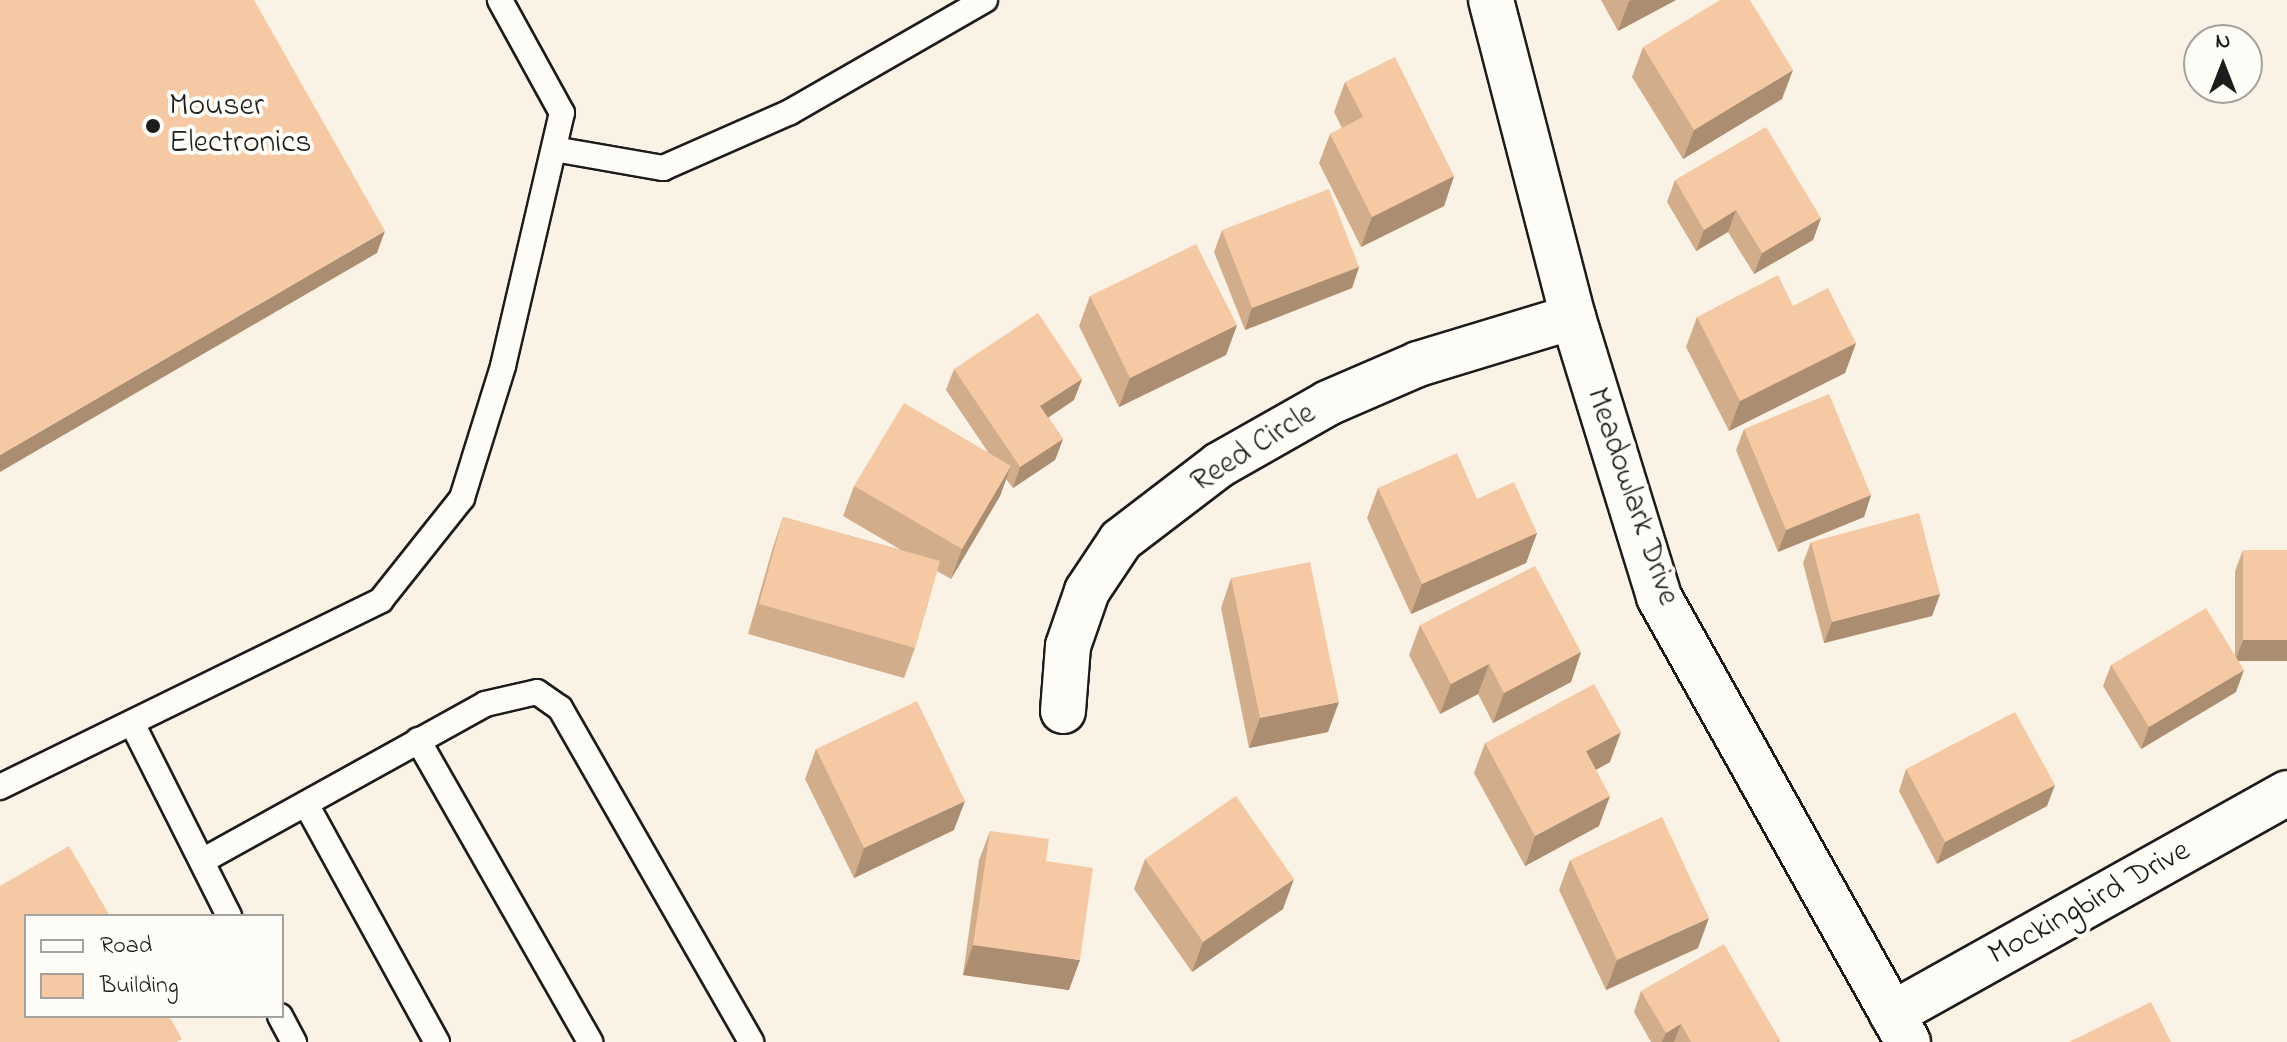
<!DOCTYPE html>
<style>
body{margin:0}
#map{position:relative;width:2287px;height:1042px;overflow:hidden;background:#fbf2e6;font-family:"Indie Flower",sans-serif}
div>[style]{position:absolute}
.roads{filter:drop-shadow(2px 0 #1c1c1c) drop-shadow(-2px 0 #1c1c1c) drop-shadow(0 2px #1c1c1c) drop-shadow(0 -2px #1c1c1c)}
.lane>*{height:24px;margin:-12px;padding:0 12px;transform-origin:12px;border-radius:12px;background:#fdfcf7}
.street>*{height:44px;margin:-22px;padding:0 22px;transform-origin:22px;border-radius:22px;background:#fdfcf7}
.wall>*{inset:0;background:#d2ad8c}
.shaded-wall>*{inset:0;background:#ab8d72}
.building>*{inset:0;background:#f4c9a3}
.dots>*{width:22px;height:22px;translate:-50% -50%;box-sizing:border-box;border:4px solid #fdfcf7;border-radius:50%}
span{translate:-50% -50%;white-space:nowrap;text-align:center;line-height:1.15;-webkit-text-stroke:8px #fdfcf7;paint-order:stroke}
.poi-label{font-size:32px;color:#1c1c1c}
.left{translate:0 -50%;text-align:left}
.street-label{font-size:32px;color:#1c1c1c}
.legend{position:absolute;left:24px;top:914px;width:260px;height:104px;box-sizing:border-box;background:#fdfcf7;border:2px solid #a3a29f;margin:0;padding:10px 14px;list-style:none;font-size:24px;color:#1c1c1c}
.legend li{display:flex;align-items:center;gap:16px;height:40px}
.legend b{width:40px;border:2px solid #a3a29f}
.north{position:absolute;left:2183px;top:24px;width:80px;height:80px;box-sizing:border-box;background:#fdfcf7;border:2px solid #a3a29f;border-radius:50%;rotate:0deg;font-size:22px;font-weight:700;line-height:32px;text-align:center;color:#1c1c1c}
.north::after{content:'';display:block;margin:auto;width:28px;height:36px;background:#1c1c1c;clip-path:polygon(50% 0,100% 100%,50% 72%,0 100%)}
</style>
<div id="map">
<div class="roads">
<div class="lane">
<div style="left:554px;top:149px;width:111px;rotate:9.9deg"></div>
<div style="left:663px;top:168px;width:139px;rotate:-23.8deg"></div>
<div style="left:790px;top:112px;width:225px;rotate:-29.9deg"></div>
<div style="left:132px;top:723px;width:216px;rotate:63.3deg"></div>
<div style="left:418px;top:740px;width:348px;rotate:60.3deg"></div>
<div style="left:0;top:787px;width:424px;rotate:-26.1deg"></div>
<div style="left:381px;top:600px;width:130px;rotate:-51.5deg"></div>
<div style="left:462px;top:498px;width:138px;rotate:-72.7deg"></div>
<div style="left:503px;top:366px;width:260px;rotate:-76.9deg"></div>
<div style="left:562px;top:113px;width:129px;rotate:-118.8deg"></div>
<div style="left:306px;top:804px;width:272px;rotate:61.2deg"></div>
<div style="left:202px;top:861px;width:324px;rotate:-29deg"></div>
<div style="left:485px;top:704px;width:53px;rotate:-13deg"></div>
<div style="left:537px;top:692px;width:28px;rotate:35deg"></div>
<div style="left:560px;top:708px;width:385px;rotate:60.2deg"></div>
<div style="left:280px;top:1016px;width:30px;rotate:62deg"></div>
</div>
<div class="street">
<div style="left:1491px;top:0;width:327px;rotate:75.5deg"></div>
<div style="left:1573px;top:317px;width:293px;rotate:72.9deg"></div>
<div style="left:1659px;top:597px;width:510px;rotate:60.77deg"></div>
<div style="left:1063px;top:711px;width:65px;rotate:-85.6deg"></div>
<div style="left:1068px;top:646px;width:58px;rotate:-70.9deg"></div>
<div style="left:1087px;top:591px;width:61px;rotate:-56.3deg"></div>
<div style="left:1121px;top:540px;width:123px;rotate:-37.4deg"></div>
<div style="left:1219px;top:465px;width:125px;rotate:-29.6deg"></div>
<div style="left:1328px;top:403px;width:98px;rotate:-23.4deg"></div>
<div style="left:1418px;top:364px;width:162px;rotate:-16.9deg"></div>
<div style="left:1892px;top:1014px;width:453px;rotate:-29.2deg"></div>
</div>
</div>
<div class="wall">
<div style="clip-path:polygon(1601px 0,1676px 0,1618px 31px)"></div>
<div style="clip-path:polygon(1643px 47px,1782px 99px,1683px 159px,1632px 77px)"></div>
<div style="clip-path:polygon(1345px 82px,1454px 176px,1444px 206px,1361px 247px,1319px 163px,1330px 134px,1342px 128px,1334px 112px)"></div>
<div style="clip-path:polygon(1675px 180px,1821px 218px,1813px 240px,1754px 274px,1728px 232px,1696px 251px,1667px 202px)"></div>
<div style="clip-path:polygon(1222px 230px,1359px 267px,1352px 288px,1245px 330px,1214px 252px)"></div>
<div style="clip-path:polygon(1090px 296px,1237px 325px,1226px 355px,1119px 407px,1079px 326px)"></div>
<div style="clip-path:polygon(1793px 306px,1856px 343px,1845px 373px,1729px 431px,1686px 347px,1697px 317px)"></div>
<div style="clip-path:polygon(954px 369px,1082px 379px,1074px 400px,1048px 417px,1063px 439px,1055px 460px,1013px 488px,1006px 479px,1000px 496px,951px 579px,937px 571px,915px 648px,904px 678px,748px 634px,773px 547px,783px 517px,901px 550px,843px 516px,854px 486px,988px 452px,946px 390px)"></div>
<div style="clip-path:polygon(1744px 429px,1871px 495px,1864px 517px,1778px 552px,1736px 450px)"></div>
<div style="clip-path:polygon(1378px 488px,1477px 499px,1537px 533px,1526px 563px,1411px 614px,1367px 518px)"></div>
<div style="clip-path:polygon(1811px 542px,1940px 594px,1932px 616px,1824px 643px,1803px 563px)"></div>
<div style="clip-path:polygon(2243px 550px,2287px 661px,2238px 661px,2236px 692px,2141px 749px,2103px 686px,2111px 665px,2235px 655px,2235px 571px)"></div>
<div style="clip-path:polygon(1231px 578px,1328px 732px,1249px 748px,1221px 608px)"></div>
<div style="clip-path:polygon(1420px 625px,1581px 652px,1571px 682px,1493px 723px,1478px 694px,1440px 714px,1409px 655px)"></div>
<div style="clip-path:polygon(1485px 743px,1610px 762px,1596px 770px,1599px 826px,1525px 866px,1474px 773px)"></div>
<div style="clip-path:polygon(816px 749px,954px 830px,854px 878px,805px 779px)"></div>
<div style="clip-path:polygon(1906px 769px,2047px 806px,1937px 864px,1899px 791px)"></div>
<div style="clip-path:polygon(990px 831px,1046px 861px,1069px 990px,963px 975px,979px 860px)"></div>
<div style="clip-path:polygon(1145px 859px,1283px 909px,1192px 972px,1134px 889px)"></div>
<div style="clip-path:polygon(1570px 860px,1698px 948px,1606px 990px,1559px 890px)"></div>
<div style="clip-path:polygon(1641px 991px,1780px 1040px,1779px 1042px,1651px 1042px,1634px 1012px)"></div>
</div>
<div class="shaded-wall">
<div style="clip-path:polygon(1632px 0,1676px 0,1618px 31px,1629px 1px)"></div>
<div style="clip-path:polygon(1793px 70px,1782px 99px,1683px 159px,1694px 130px)"></div>
<div style="clip-path:polygon(1454px 176px,1444px 206px,1361px 247px,1372px 217px)"></div>
<div style="clip-path:polygon(1736px 210px,1728px 232px,1696px 251px,1704px 230px)"></div>
<div style="clip-path:polygon(1821px 218px,1813px 240px,1754px 274px,1762px 253px)"></div>
<div style="clip-path:polygon(385px 231px,377px 253px,0 472px,0 455px)"></div>
<div style="clip-path:polygon(1359px 267px,1352px 288px,1245px 330px,1252px 308px)"></div>
<div style="clip-path:polygon(1237px 325px,1226px 355px,1119px 407px,1130px 378px)"></div>
<div style="clip-path:polygon(1856px 343px,1845px 373px,1729px 431px,1740px 401px)"></div>
<div style="clip-path:polygon(1082px 379px,1074px 400px,1033px 428px,1040px 406px)"></div>
<div style="clip-path:polygon(1063px 439px,1055px 460px,1013px 488px,1020px 467px)"></div>
<div style="clip-path:polygon(1011px 466px,1000px 496px,951px 579px,962px 549px)"></div>
<div style="clip-path:polygon(1871px 495px,1864px 517px,1778px 552px,1786px 530px)"></div>
<div style="clip-path:polygon(1537px 533px,1526px 563px,1411px 614px,1422px 584px)"></div>
<div style="clip-path:polygon(1940px 594px,1932px 616px,1824px 643px,1832px 622px)"></div>
<div style="clip-path:polygon(2243px 640px,2287px 640px,2287px 661px,2235px 661px)"></div>
<div style="clip-path:polygon(1581px 652px,1571px 682px,1493px 723px,1504px 693px)"></div>
<div style="clip-path:polygon(1489px 664px,1478px 694px,1440px 714px,1451px 684px)"></div>
<div style="clip-path:polygon(2244px 670px,2236px 692px,2141px 749px,2149px 727px)"></div>
<div style="clip-path:polygon(1339px 702px,1328px 732px,1249px 748px,1260px 718px)"></div>
<div style="clip-path:polygon(1621px 732px,1610px 762px,1575px 781px,1586px 751px)"></div>
<div style="clip-path:polygon(2055px 785px,2047px 806px,1937px 864px,1945px 842px)"></div>
<div style="clip-path:polygon(1610px 796px,1599px 826px,1525px 866px,1535px 836px)"></div>
<div style="clip-path:polygon(965px 801px,954px 830px,854px 878px,864px 848px)"></div>
<div style="clip-path:polygon(1294px 879px,1283px 909px,1192px 972px,1203px 942px)"></div>
<div style="clip-path:polygon(1709px 918px,1698px 948px,1606px 990px,1617px 960px)"></div>
<div style="clip-path:polygon(973px 945px,1080px 960px,1069px 990px,963px 975px)"></div>
<div style="clip-path:polygon(1681px 1024px,1674px 1042px,1662px 1042px,1666px 1033px)"></div>
</div>
<div class="building">
<div style="clip-path:polygon(0 0,254px 0,385px 231px,0 455px)"></div>
<div style="clip-path:polygon(1720px 0,1750px 0,1793px 70px,1694px 130px,1643px 47px)"></div>
<div style="clip-path:polygon(1395px 57px,1454px 176px,1372px 217px,1330px 134px,1363px 117px,1345px 82px)"></div>
<div style="clip-path:polygon(1766px 127px,1821px 218px,1762px 253px,1736px 210px,1704px 230px,1675px 180px)"></div>
<div style="clip-path:polygon(1329px 189px,1359px 267px,1252px 308px,1222px 230px)"></div>
<div style="clip-path:polygon(1196px 244px,1237px 325px,1130px 378px,1090px 296px)"></div>
<div style="clip-path:polygon(1778px 275px,1793px 306px,1828px 288px,1856px 343px,1740px 401px,1697px 317px)"></div>
<div style="clip-path:polygon(1038px 313px,1082px 379px,1040px 406px,1063px 439px,1020px 467px,954px 369px)"></div>
<div style="clip-path:polygon(1829px 394px,1871px 495px,1786px 530px,1744px 429px)"></div>
<div style="clip-path:polygon(904px 403px,1011px 466px,962px 549px,854px 486px)"></div>
<div style="clip-path:polygon(1457px 453px,1477px 499px,1514px 482px,1537px 533px,1422px 584px,1378px 488px)"></div>
<div style="clip-path:polygon(1919px 513px,1940px 594px,1832px 622px,1811px 542px)"></div>
<div style="clip-path:polygon(783px 517px,940px 561px,915px 648px,759px 604px)"></div>
<div style="clip-path:polygon(2243px 550px,2287px 550px,2287px 640px,2243px 640px)"></div>
<div style="clip-path:polygon(1310px 562px,1339px 702px,1260px 718px,1231px 578px)"></div>
<div style="clip-path:polygon(1535px 566px,1581px 652px,1504px 693px,1489px 664px,1451px 684px,1420px 625px)"></div>
<div style="clip-path:polygon(2206px 608px,2244px 670px,2149px 727px,2111px 665px)"></div>
<div style="clip-path:polygon(1594px 684px,1621px 732px,1586px 751px,1610px 796px,1535px 836px,1485px 743px)"></div>
<div style="clip-path:polygon(917px 701px,965px 801px,864px 848px,816px 749px)"></div>
<div style="clip-path:polygon(2015px 712px,2055px 785px,1945px 842px,1906px 769px)"></div>
<div style="clip-path:polygon(1236px 796px,1294px 879px,1203px 942px,1145px 859px)"></div>
<div style="clip-path:polygon(1662px 817px,1709px 918px,1617px 960px,1570px 860px)"></div>
<div style="clip-path:polygon(990px 831px,1049px 839px,1046px 861px,1093px 868px,1080px 960px,973px 945px)"></div>
<div style="clip-path:polygon(69px 846px,110px 916px,26px 916px,26px 1016px,169px 1016px,182px 1039px,176px 1042px,0 1042px,0 886px)"></div>
<div style="clip-path:polygon(1724px 944px,1780px 1040px,1776px 1042px,1691px 1042px,1681px 1024px,1666px 1033px,1641px 991px)"></div>
<div style="clip-path:polygon(2151px 1002px,2171px 1042px,2069px 1042px)"></div>
</div>
<div class="dots">
<div style="left:153px;top:126px;background:#1c1c1c"></div>
</div>
<div class="poi-label">
<span class="left" style="left:169px;top:126px">Mouser<br>Electronics</span>
</div>
<div class="street-label">
<span style="left:1254px;top:449px;rotate:-32deg">Reed Circle</span>
<span style="left:1631px;top:497px;rotate:71deg">Meadowlark Drive</span>
<span style="left:2090px;top:904px;rotate:-29deg">Mockingbird Drive</span>
</div>
<ul class="legend">
<li><b style="height:10px;background:#fdfcf7"></b>Road</li>
<li><b style="height:22px;background:#f4c9a3"></b>Building</li>
</ul>
<div class="north">N</div>
</div>
